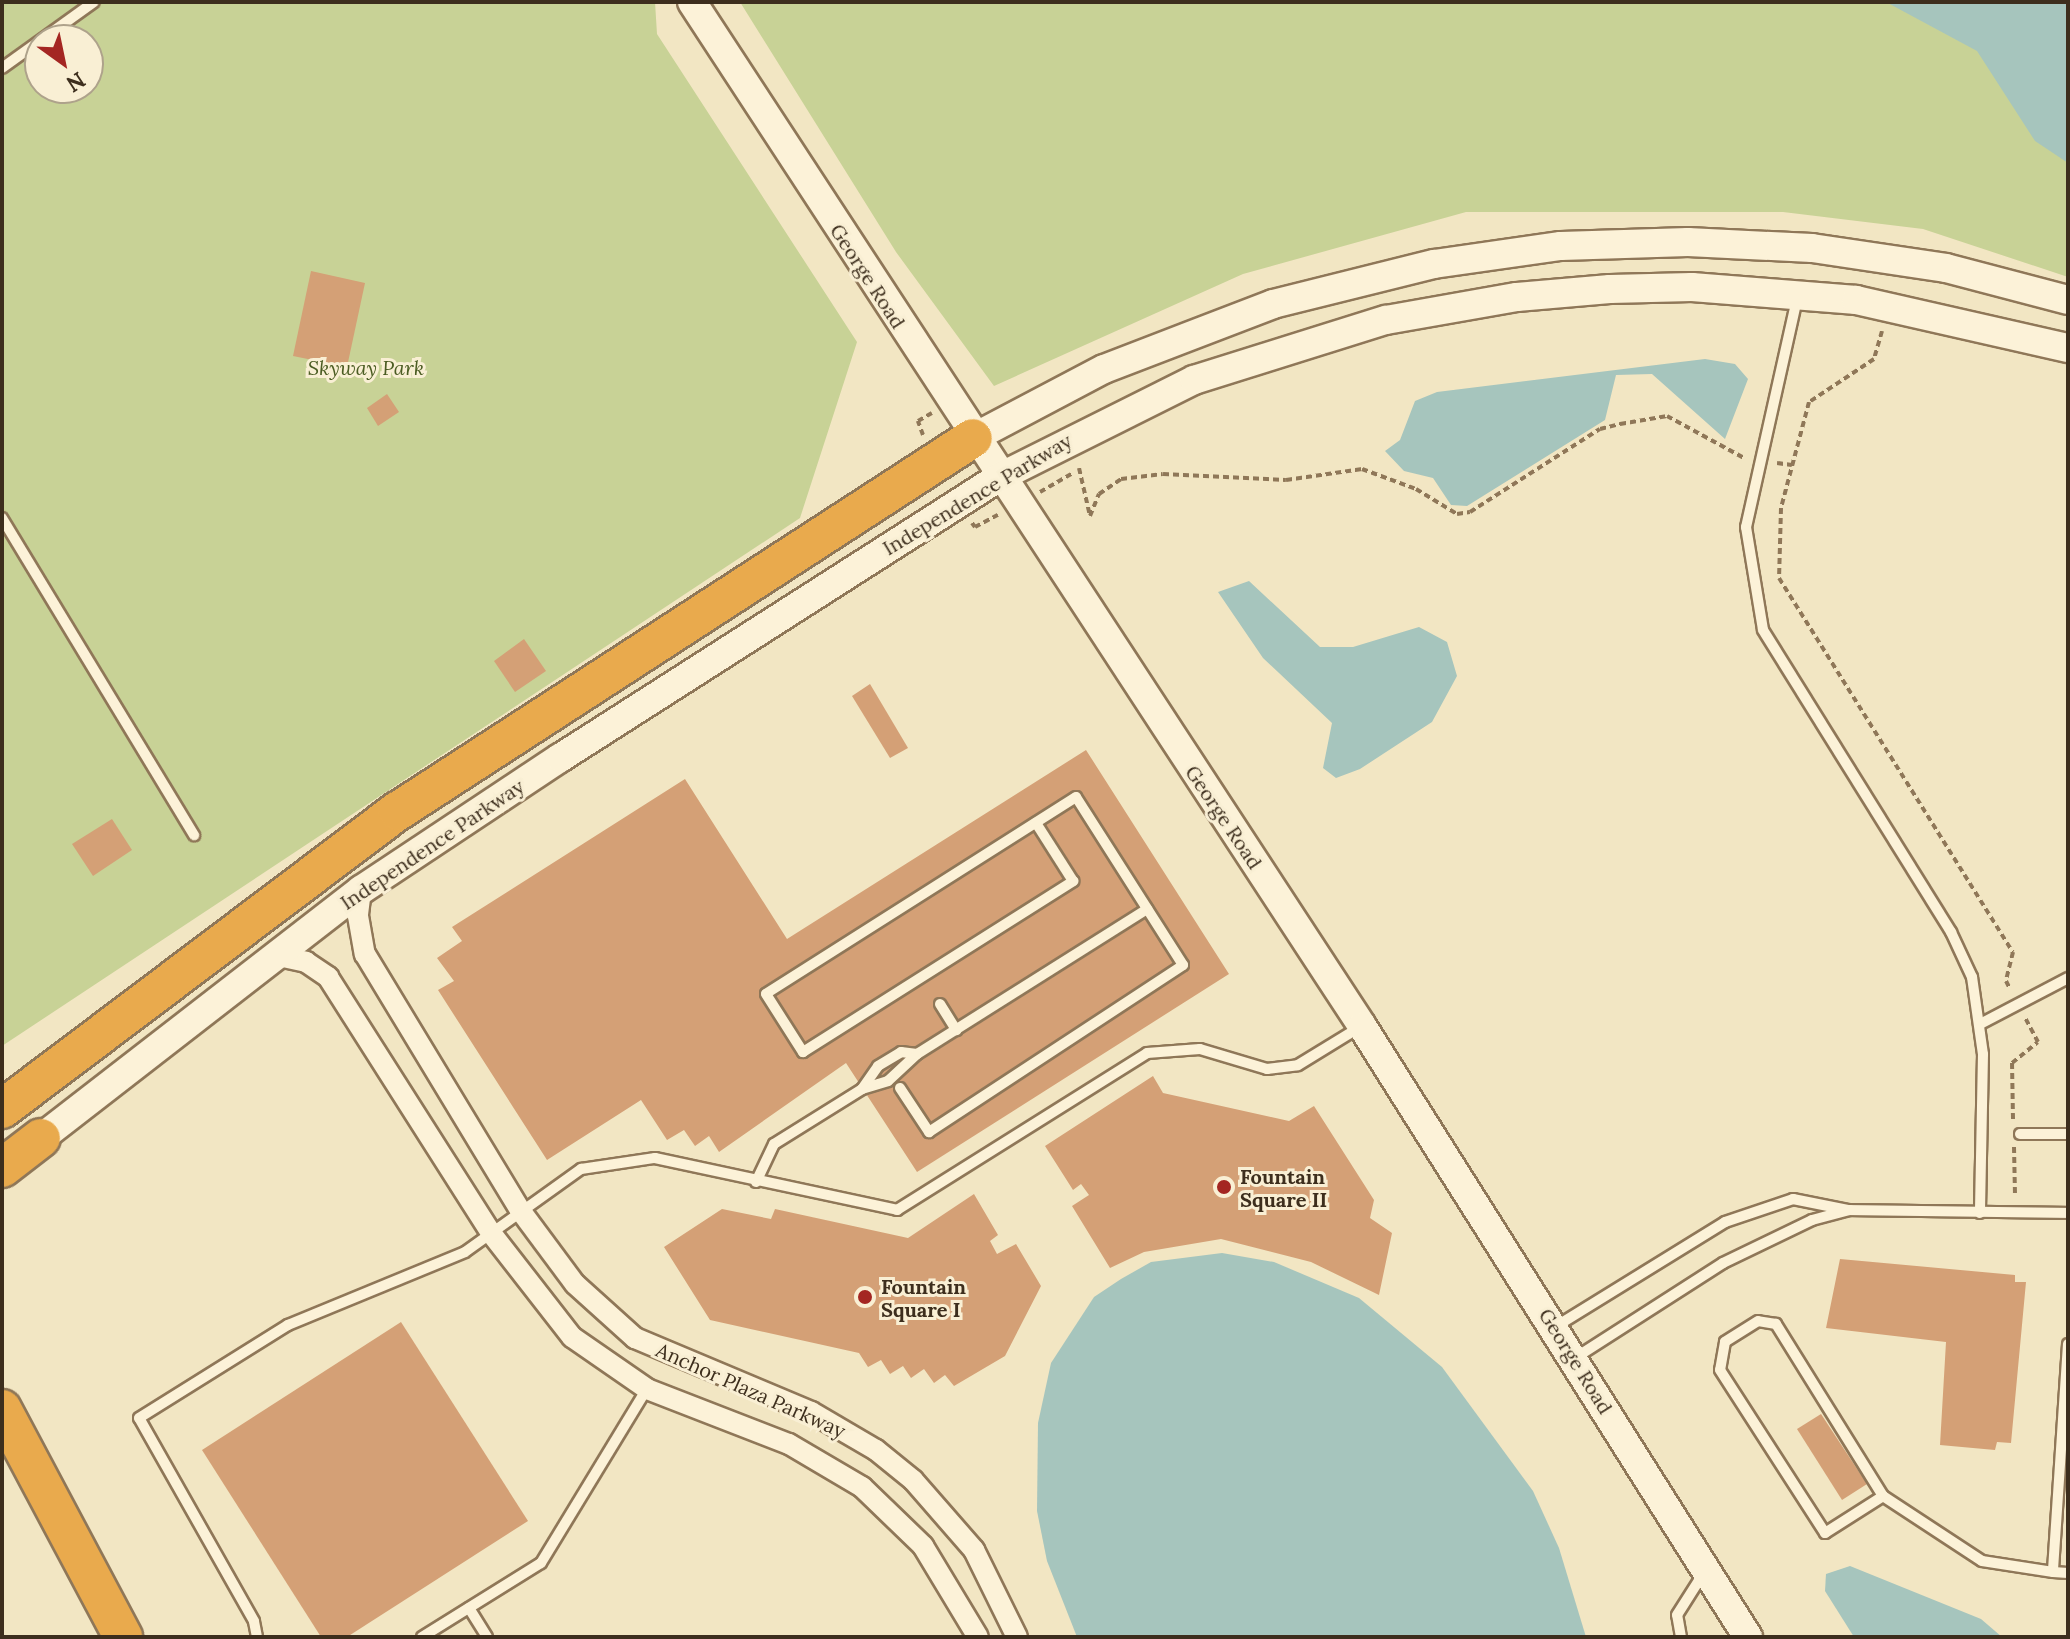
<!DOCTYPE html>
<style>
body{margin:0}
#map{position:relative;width:2070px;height:1639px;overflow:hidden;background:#f2e6c3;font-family:Lora,serif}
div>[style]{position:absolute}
.green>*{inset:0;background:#c8d296}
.water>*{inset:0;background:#a6c5bd}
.building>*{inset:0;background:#d4a076}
.path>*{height:4px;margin-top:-2px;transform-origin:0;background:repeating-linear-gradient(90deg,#8f7758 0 6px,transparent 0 10px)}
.roads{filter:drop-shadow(2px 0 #8f7758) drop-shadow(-2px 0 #8f7758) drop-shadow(0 2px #8f7758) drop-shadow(0 -2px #8f7758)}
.lane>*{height:10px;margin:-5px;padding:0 5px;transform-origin:5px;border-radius:5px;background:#fcf2d8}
.street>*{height:20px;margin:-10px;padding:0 10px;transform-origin:10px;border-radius:10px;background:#fcf2d8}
.secondary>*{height:28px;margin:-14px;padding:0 14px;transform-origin:14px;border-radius:14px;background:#fcf2d8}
.highway>*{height:38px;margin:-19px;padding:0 19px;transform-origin:19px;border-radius:19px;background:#e9aa4d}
.dots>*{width:22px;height:22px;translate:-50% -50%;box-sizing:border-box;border:4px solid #f9efd4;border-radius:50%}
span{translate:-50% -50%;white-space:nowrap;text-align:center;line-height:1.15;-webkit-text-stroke:6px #f9efd4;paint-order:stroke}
.street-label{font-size:20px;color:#3d2e1d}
.park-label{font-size:20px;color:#4b5c22;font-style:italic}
.poi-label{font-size:20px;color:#3d2e1d;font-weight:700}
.left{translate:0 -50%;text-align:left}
.frame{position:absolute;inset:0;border:4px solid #3d2e1d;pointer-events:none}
.north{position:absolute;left:24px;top:24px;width:80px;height:80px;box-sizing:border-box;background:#f9efd4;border:2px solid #aea28b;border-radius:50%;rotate:147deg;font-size:22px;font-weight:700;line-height:32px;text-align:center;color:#3d2e1d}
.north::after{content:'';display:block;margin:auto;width:28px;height:36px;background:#a42622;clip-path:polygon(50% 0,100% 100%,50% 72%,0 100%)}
</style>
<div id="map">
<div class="green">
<div style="clip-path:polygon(evenodd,2px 2px,655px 2px,657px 34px,857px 342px,800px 518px,2px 1046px,2px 2px,40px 40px,88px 40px,88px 88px,40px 88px,40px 40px)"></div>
<div style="clip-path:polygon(740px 2px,2068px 2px,2068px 277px,1923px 229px,1783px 212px,1466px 212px,1243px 274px,994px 386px,896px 252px)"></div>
</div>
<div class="water">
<div style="clip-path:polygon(1886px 2px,2068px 2px,2068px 163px,2035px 141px,1977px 51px)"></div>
<div style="clip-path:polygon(1705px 359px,1735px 364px,1748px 379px,1725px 439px,1652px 374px,1616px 375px,1605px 420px,1467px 506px,1451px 505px,1433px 478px,1404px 471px,1385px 451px,1400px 440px,1415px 401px,1437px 392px)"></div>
<div style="clip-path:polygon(1249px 581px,1320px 647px,1353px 647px,1419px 627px,1447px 642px,1457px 676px,1432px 722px,1360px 769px,1336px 778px,1323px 768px,1332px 723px,1263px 658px,1218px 592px)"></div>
<div style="clip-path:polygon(1222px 1253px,1274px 1262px,1359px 1298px,1442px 1367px,1533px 1491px,1559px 1548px,1586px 1637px,1077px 1637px,1047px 1561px,1037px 1511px,1038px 1423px,1051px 1363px,1094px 1297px,1121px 1279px,1151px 1262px)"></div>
<div style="clip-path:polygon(1850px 1566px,1981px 1619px,2002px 1637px,1854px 1637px,1825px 1591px,1826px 1574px)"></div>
</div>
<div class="building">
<div style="clip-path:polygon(311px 271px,365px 283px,347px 367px,293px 356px)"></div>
<div style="clip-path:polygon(387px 394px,399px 412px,378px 426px,367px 408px)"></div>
<div style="clip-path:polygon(524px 639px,546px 671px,515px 692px,494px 661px)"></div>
<div style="clip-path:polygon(870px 684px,908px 748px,890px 758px,852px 696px)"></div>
<div style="clip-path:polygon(1086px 750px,1229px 974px,917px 1172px,846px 1063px,719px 1152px,709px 1136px,695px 1146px,684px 1130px,667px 1140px,641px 1100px,547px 1160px,438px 990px,454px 981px,437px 958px,462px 941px,452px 927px,685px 779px,787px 939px)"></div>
<div style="clip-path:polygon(112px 819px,132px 850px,93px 876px,72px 844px)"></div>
<div style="clip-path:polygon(1153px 1076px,1163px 1093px,1289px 1121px,1314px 1106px,1374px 1200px,1370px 1218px,1392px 1233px,1379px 1295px,1311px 1262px,1221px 1239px,1144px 1252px,1110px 1268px,1072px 1206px,1089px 1195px,1081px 1184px,1073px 1190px,1045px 1146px)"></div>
<div style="clip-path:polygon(974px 1194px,998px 1235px,990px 1241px,997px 1254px,1016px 1244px,1041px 1286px,1005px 1356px,954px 1386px,945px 1375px,934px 1383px,924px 1369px,911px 1378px,903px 1366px,890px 1374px,881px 1360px,868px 1367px,859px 1353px,710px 1320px,664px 1247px,722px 1209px,771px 1219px,775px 1209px,908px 1238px)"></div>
<div style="clip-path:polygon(1840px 1259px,2015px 1275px,2015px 1282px,2026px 1282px,2011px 1443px,1997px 1442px,1995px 1450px,1940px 1445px,1946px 1342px,1826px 1328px)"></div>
<div style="clip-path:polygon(401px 1322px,528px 1521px,347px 1637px,321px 1637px,202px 1450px)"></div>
<div style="clip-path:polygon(1821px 1414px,1867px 1484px,1842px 1500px,1797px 1429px)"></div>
</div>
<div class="path">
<div style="left:1882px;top:331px;width:29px;rotate:106deg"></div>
<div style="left:1874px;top:359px;width:78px;rotate:146.5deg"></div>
<div style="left:1809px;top:402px;width:110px;rotate:104.8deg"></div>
<div style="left:1781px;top:508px;width:70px;rotate:91.6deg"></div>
<div style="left:1779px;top:578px;width:441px;rotate:58deg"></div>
<div style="left:2013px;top:952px;width:30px;rotate:104deg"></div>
<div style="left:2006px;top:981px;width:9px;rotate:63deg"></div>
<div style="left:923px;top:435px;width:15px;rotate:-110deg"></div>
<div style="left:918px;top:421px;width:16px;rotate:-30deg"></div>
<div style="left:1777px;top:463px;width:15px;rotate:8deg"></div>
<div style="left:1079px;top:468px;width:49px;rotate:77.1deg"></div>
<div style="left:1090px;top:516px;width:24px;rotate:-68deg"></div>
<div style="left:1099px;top:494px;width:27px;rotate:-34deg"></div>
<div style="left:1121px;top:479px;width:42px;rotate:-6.8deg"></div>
<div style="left:1163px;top:474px;width:123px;rotate:2.8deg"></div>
<div style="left:1286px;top:480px;width:77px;rotate:-8.2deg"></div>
<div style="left:1362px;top:469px;width:58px;rotate:20.3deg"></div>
<div style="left:1416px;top:489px;width:48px;rotate:31.4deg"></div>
<div style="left:1457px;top:514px;width:13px;rotate:-9deg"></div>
<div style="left:1470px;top:512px;width:154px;rotate:-32.6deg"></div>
<div style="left:1600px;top:429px;width:21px;rotate:-14deg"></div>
<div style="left:1620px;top:424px;width:48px;rotate:-9.7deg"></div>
<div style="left:1667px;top:416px;width:88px;rotate:28.6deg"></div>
<div style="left:1040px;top:492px;width:39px;rotate:-30deg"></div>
<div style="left:972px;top:523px;width:5px;rotate:53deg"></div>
<div style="left:975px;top:527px;width:26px;rotate:-28deg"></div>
<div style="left:2013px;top:1119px;width:56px;rotate:-91deg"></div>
<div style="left:2012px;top:1063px;width:33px;rotate:-39deg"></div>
<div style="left:2038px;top:1042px;width:27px;rotate:-118deg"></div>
<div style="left:2014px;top:1147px;width:48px;rotate:88.8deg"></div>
</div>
<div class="roads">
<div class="lane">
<div style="left:2px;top:68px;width:113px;rotate:-35.7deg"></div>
<div style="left:1797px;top:299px;width:234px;rotate:102.6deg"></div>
<div style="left:1746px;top:527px;width:104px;rotate:80.6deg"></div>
<div style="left:1763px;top:630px;width:356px;rotate:58.1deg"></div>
<div style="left:1951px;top:932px;width:50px;rotate:65deg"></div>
<div style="left:1972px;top:977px;width:78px;rotate:81.9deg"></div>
<div style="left:1983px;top:1054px;width:159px;rotate:91.1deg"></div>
<div style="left:2px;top:518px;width:371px;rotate:58.8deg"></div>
<div style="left:940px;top:1004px;width:31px;rotate:58deg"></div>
<div style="left:1982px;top:1023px;width:97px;rotate:-27.6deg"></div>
<div style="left:900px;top:1088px;width:53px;rotate:56.6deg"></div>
<div style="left:929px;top:1132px;width:304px;rotate:-33.3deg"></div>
<div style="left:1183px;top:965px;width:199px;rotate:-122.5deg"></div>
<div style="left:1076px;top:797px;width:367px;rotate:147.6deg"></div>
<div style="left:766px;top:994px;width:69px;rotate:57.5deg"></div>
<div style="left:803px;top:1052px;width:320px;rotate:-32.3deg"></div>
<div style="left:1073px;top:881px;width:69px;rotate:-122.5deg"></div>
<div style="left:862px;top:1089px;width:28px;rotate:-55deg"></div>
<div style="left:878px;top:1066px;width:27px;rotate:-31deg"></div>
<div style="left:901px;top:1052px;width:16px;rotate:7deg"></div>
<div style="left:2020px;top:1134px;width:48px"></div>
<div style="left:756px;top:1182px;width:42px;rotate:-64.7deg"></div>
<div style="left:774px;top:1144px;width:104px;rotate:-32deg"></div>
<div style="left:862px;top:1089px;width:27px;rotate:-17deg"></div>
<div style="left:888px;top:1081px;width:40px;rotate:-43deg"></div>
<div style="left:917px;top:1054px;width:272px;rotate:-32.2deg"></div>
<div style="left:1555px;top:1327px;width:200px;rotate:-31.7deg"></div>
<div style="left:1725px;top:1222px;width:72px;rotate:-18.7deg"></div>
<div style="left:1793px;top:1199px;width:56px;rotate:11.3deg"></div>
<div style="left:2068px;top:1344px;width:228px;rotate:93.8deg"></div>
<div style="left:2053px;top:1572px;width:15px;rotate:4deg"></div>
<div style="left:1575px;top:1358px;width:176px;rotate:-32.7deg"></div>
<div style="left:1723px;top:1263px;width:99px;rotate:-25.8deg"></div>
<div style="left:1812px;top:1220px;width:39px;rotate:-15deg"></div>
<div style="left:1850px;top:1210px;width:218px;rotate:0.8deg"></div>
<div style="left:1883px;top:1496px;width:203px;rotate:-121.9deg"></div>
<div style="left:1776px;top:1324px;width:18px;rotate:-171deg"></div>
<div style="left:1758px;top:1321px;width:39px;rotate:148deg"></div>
<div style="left:1725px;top:1342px;width:28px;rotate:100deg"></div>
<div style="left:1720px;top:1370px;width:194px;rotate:57.2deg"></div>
<div style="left:1825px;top:1533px;width:69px;rotate:-32.5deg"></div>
<div style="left:1883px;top:1496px;width:118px;rotate:33.3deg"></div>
<div style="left:1982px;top:1561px;width:72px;rotate:8.8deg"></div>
<div style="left:469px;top:1608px;width:34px;rotate:58deg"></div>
<div style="left:257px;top:1637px;width:16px;rotate:-101deg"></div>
<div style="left:254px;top:1621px;width:233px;rotate:-119.5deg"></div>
<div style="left:139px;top:1418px;width:176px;rotate:-32deg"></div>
<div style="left:288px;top:1325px;width:191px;rotate:-22.4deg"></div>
<div style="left:465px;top:1252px;width:143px;rotate:-35.6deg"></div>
<div style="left:581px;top:1169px;width:75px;rotate:-8.5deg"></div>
<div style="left:655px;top:1158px;width:248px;rotate:12.1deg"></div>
<div style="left:897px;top:1210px;width:295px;rotate:-32.1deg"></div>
<div style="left:1147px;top:1053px;width:53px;rotate:-4.3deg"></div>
<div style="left:1200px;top:1049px;width:70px;rotate:16.6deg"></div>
<div style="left:1267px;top:1069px;width:31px;rotate:-7deg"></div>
<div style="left:1298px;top:1065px;width:73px;rotate:-31.5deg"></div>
<div style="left:422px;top:1637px;width:140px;rotate:-31.9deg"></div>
<div style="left:541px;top:1563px;width:204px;rotate:-58.7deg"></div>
<div style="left:1681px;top:1637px;width:22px;rotate:-100deg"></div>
<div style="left:1677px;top:1615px;width:49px;rotate:-57.6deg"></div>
</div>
<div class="street">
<div style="left:361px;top:890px;width:26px;rotate:97deg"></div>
<div style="left:358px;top:916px;width:39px;rotate:80deg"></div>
<div style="left:365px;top:954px;width:299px;rotate:58.8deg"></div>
<div style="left:520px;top:1210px;width:92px;rotate:53.4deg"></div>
<div style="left:575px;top:1284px;width:81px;rotate:42deg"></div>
<div style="left:635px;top:1338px;width:191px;rotate:22.8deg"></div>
<div style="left:811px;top:1412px;width:75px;rotate:30.3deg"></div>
<div style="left:876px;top:1450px;width:48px;rotate:39deg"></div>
<div style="left:913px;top:1480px;width:93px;rotate:48.9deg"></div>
<div style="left:974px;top:1550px;width:97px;rotate:63.7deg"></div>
<div style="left:274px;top:955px;width:33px;rotate:12deg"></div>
<div style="left:306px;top:962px;width:27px;rotate:34deg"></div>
<div style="left:328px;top:977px;width:303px;rotate:57.5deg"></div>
<div style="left:491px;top:1233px;width:132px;rotate:52.1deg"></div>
<div style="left:572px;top:1337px;width:91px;rotate:34.7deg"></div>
<div style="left:647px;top:1389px;width:152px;rotate:21.2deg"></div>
<div style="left:789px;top:1444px;width:85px;rotate:30.5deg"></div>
<div style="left:862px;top:1487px;width:85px;rotate:44deg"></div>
<div style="left:923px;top:1546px;width:106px;rotate:58.9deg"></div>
</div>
<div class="secondary">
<div style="left:692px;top:2px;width:1224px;rotate:56.8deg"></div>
<div style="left:1362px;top:1026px;width:723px;rotate:57.72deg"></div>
<div style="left:973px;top:438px;width:148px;rotate:-27.8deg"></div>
<div style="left:1104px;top:369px;width:181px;rotate:-21deg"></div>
<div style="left:1273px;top:304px;width:166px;rotate:-14deg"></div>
<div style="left:1434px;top:264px;width:128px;rotate:-8.1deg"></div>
<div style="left:1561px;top:246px;width:127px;rotate:-1.8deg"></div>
<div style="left:1688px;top:242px;width:124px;rotate:2.8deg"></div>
<div style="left:1812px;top:248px;width:135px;rotate:8.5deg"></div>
<div style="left:1946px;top:268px;width:126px;rotate:14.7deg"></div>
<div style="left:41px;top:1138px;width:405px;rotate:-37.8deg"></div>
<div style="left:361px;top:890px;width:239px;rotate:-33.6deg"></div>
<div style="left:560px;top:758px;width:520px;rotate:-32.59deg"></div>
<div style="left:998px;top:478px;width:219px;rotate:-26.6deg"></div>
<div style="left:1194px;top:380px;width:201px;rotate:-17.4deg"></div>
<div style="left:1386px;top:320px;width:133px;rotate:-10deg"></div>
<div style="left:1517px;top:297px;width:93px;rotate:-4.9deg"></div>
<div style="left:1610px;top:289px;width:82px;rotate:-1.4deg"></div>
<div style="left:1692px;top:287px;width:165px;rotate:4.5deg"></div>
<div style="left:1856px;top:300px;width:217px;rotate:12.8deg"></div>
</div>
<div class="highway">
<div style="left:2px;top:1109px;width:496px;rotate:-37deg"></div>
<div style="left:398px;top:811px;width:685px;rotate:-32.97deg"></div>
<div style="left:2px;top:1168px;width:49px;rotate:-37.6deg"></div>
<div style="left:2px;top:1409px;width:258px;rotate:62deg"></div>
</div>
</div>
<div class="dots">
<div style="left:1224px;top:1187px;background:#a42622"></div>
<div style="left:865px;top:1297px;background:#a42622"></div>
</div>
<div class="street-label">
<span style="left:868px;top:276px;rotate:57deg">George Road</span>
<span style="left:977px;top:494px;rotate:-31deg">Independence Parkway</span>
<span style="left:1224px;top:817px;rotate:56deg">George Road</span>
<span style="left:432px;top:844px;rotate:-34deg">Independence Parkway</span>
<span style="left:1576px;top:1361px;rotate:58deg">George Road</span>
<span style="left:751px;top:1390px;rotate:24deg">Anchor Plaza Parkway</span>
</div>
<div class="park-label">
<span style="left:366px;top:367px">Skyway Park</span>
</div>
<div class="poi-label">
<span class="left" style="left:1240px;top:1188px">Fountain<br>Square II</span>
<span class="left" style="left:881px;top:1298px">Fountain<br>Square I</span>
</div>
<div class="frame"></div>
<div class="north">N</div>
</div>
